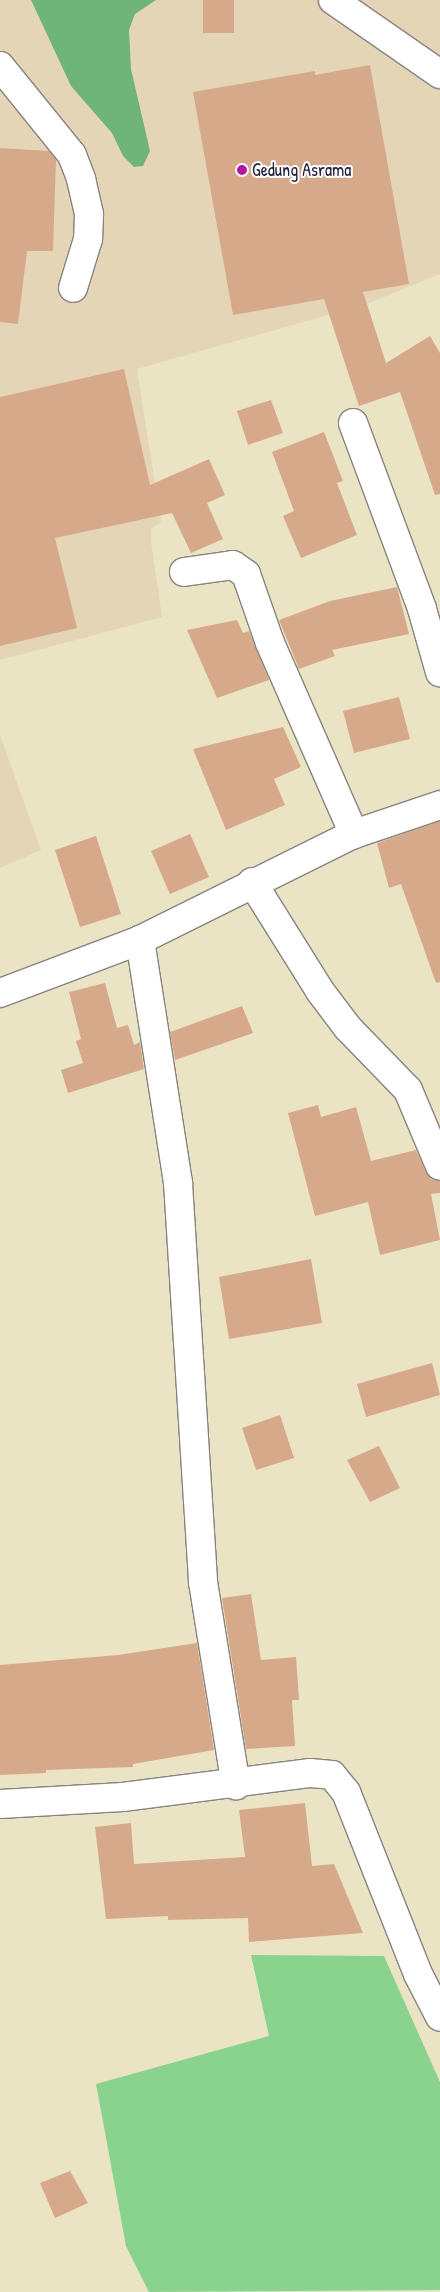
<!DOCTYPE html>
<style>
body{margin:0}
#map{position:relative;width:440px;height:2292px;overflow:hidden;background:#eae4c4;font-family:"Patrick Hand",sans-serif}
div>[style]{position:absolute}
.built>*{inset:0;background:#e5d5b7}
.green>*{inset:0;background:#8ad38f}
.forest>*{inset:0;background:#6fb57a}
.building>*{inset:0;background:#d7a98b}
.roads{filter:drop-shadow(1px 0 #868380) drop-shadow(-1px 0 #868380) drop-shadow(0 1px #868380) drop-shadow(0 -1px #868380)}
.minor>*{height:28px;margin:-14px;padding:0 14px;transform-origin:14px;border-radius:14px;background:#fff}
.dots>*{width:14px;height:14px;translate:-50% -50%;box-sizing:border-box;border:2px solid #fff;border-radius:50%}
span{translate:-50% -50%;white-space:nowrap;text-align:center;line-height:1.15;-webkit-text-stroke:4px #fff;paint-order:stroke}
.poi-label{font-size:18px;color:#22223b}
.left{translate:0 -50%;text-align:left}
</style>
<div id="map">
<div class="built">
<div style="clip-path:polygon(0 0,440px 0,440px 274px,367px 304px,137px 369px,161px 522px,151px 529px,151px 541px,162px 617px,0 660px)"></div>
<div style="clip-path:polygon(0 735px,41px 850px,0 868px)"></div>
</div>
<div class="green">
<div style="clip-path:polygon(251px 1955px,384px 1956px,440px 2082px,440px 2290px,149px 2292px,126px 2246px,96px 2084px,269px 2036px)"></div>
</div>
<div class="forest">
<div style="clip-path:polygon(31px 0,156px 0,135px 14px,129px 30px,131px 69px,150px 151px,143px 166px,134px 167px,123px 156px,112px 133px,71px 86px)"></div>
</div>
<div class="building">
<div style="clip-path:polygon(203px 0,234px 0,234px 33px,203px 33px)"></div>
<div style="clip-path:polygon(370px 65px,409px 284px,363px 292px,386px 363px,430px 336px,440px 353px,440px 494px,435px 495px,400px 392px,359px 406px,324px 299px,233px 315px,193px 92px,315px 71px,315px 75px)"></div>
<div style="clip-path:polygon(0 148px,49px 151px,56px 160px,53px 251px,27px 251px,18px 324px,0 322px)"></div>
<div style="clip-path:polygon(124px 369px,150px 485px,209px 459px,225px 495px,207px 503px,223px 539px,191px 553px,172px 513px,55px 538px,77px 628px,0 646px,0 397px)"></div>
<div style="clip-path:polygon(271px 400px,283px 433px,248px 445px,237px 411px)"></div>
<div style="clip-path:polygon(324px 432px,343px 481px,337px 483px,357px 535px,301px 558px,283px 516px,294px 511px,272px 452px)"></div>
<div style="clip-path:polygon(397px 587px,409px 634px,332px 650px,335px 656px,299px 669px,279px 620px,330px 601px)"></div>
<div style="clip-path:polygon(237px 620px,243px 633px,249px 631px,269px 680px,217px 698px,187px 630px)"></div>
<div style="clip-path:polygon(399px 697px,410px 739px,354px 753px,343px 711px)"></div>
<div style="clip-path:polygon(283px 727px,301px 767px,274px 779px,285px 805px,226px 830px,193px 749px)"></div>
<div style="clip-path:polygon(440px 821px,440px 982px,436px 983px,401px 884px,389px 888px,377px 843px)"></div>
<div style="clip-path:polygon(190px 834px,209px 877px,170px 894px,151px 851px)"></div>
<div style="clip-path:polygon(96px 836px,121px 914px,80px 927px,55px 850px)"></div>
<div style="clip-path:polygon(105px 983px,117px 1028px,128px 1025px,134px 1045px,140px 1042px,144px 1069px,68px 1093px,61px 1070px,83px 1063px,76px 1041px,81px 1039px,69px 992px)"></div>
<div style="clip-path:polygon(242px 1006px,253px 1033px,175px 1060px,170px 1032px)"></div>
<div style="clip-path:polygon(318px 1105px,321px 1117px,356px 1107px,371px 1161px,416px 1150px,426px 1172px,431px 1179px,440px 1181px,440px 1193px,431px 1194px,440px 1240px,380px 1255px,368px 1202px,315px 1216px,288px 1113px)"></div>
<div style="clip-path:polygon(311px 1259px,322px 1323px,229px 1339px,219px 1277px)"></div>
<div style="clip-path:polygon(432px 1363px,440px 1395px,366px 1417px,357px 1384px)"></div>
<div style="clip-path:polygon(280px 1415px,294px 1458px,256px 1470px,242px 1428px)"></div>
<div style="clip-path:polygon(379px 1446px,400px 1488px,370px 1502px,347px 1460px)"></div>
<div style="clip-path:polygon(251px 1594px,261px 1660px,296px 1657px,299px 1700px,292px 1700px,295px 1746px,246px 1749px,222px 1598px)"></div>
<div style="clip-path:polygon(197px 1643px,214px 1750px,133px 1764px,133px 1767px,46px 1770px,46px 1773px,0 1775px,0 1665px,118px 1655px)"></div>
<div style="clip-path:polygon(305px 1803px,312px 1866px,334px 1864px,363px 1933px,249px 1942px,248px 1918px,168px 1920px,168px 1916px,106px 1919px,95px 1827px,131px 1823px,134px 1864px,245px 1857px,239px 1810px)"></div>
<div style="clip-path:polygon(70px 2171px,88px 2203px,55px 2218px,40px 2183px)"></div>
</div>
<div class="roads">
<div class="minor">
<div style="left:333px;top:0;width:130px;rotate:34.7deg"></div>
<div style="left:0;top:66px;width:114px;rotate:51deg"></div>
<div style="left:72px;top:155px;width:26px;rotate:69deg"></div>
<div style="left:81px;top:179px;width:36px;rotate:77deg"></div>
<div style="left:89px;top:214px;width:25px;rotate:92deg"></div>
<div style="left:88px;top:239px;width:51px;rotate:107deg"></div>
<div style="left:353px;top:423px;width:198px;rotate:69.6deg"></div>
<div style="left:422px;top:609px;width:66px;rotate:74.1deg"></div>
<div style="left:184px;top:572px;width:49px;rotate:-8.1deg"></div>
<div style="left:233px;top:565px;width:16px;rotate:35deg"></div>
<div style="left:246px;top:574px;width:73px;rotate:70.8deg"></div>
<div style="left:270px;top:643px;width:209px;rotate:66.3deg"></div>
<div style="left:252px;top:882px;width:128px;rotate:58deg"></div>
<div style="left:320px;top:991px;width:46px;rotate:52.9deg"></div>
<div style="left:348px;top:1028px;width:86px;rotate:45.9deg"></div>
<div style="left:408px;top:1090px;width:82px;rotate:67.2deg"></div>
<div style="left:140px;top:940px;width:246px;rotate:81.1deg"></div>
<div style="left:178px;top:1183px;width:400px;rotate:86.4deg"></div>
<div style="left:203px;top:1582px;width:206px;rotate:80.8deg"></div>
<div style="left:0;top:993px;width:150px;rotate:-20.7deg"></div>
<div style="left:140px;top:940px;width:239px;rotate:-26.4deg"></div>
<div style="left:354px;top:834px;width:91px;rotate:-18.6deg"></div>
<div style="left:0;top:1804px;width:123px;rotate:-3.3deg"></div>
<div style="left:123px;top:1797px;width:189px;rotate:-7.3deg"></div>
<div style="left:310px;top:1773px;width:22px;rotate:5deg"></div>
<div style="left:332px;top:1775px;width:22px;rotate:51deg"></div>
<div style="left:346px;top:1792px;width:196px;rotate:68.4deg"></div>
<div style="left:418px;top:1974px;width:48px;rotate:62.9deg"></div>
</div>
</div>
<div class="dots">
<div style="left:242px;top:170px;background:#b5179e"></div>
</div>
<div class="poi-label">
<span class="left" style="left:252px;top:170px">Gedung Asrama</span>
</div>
</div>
